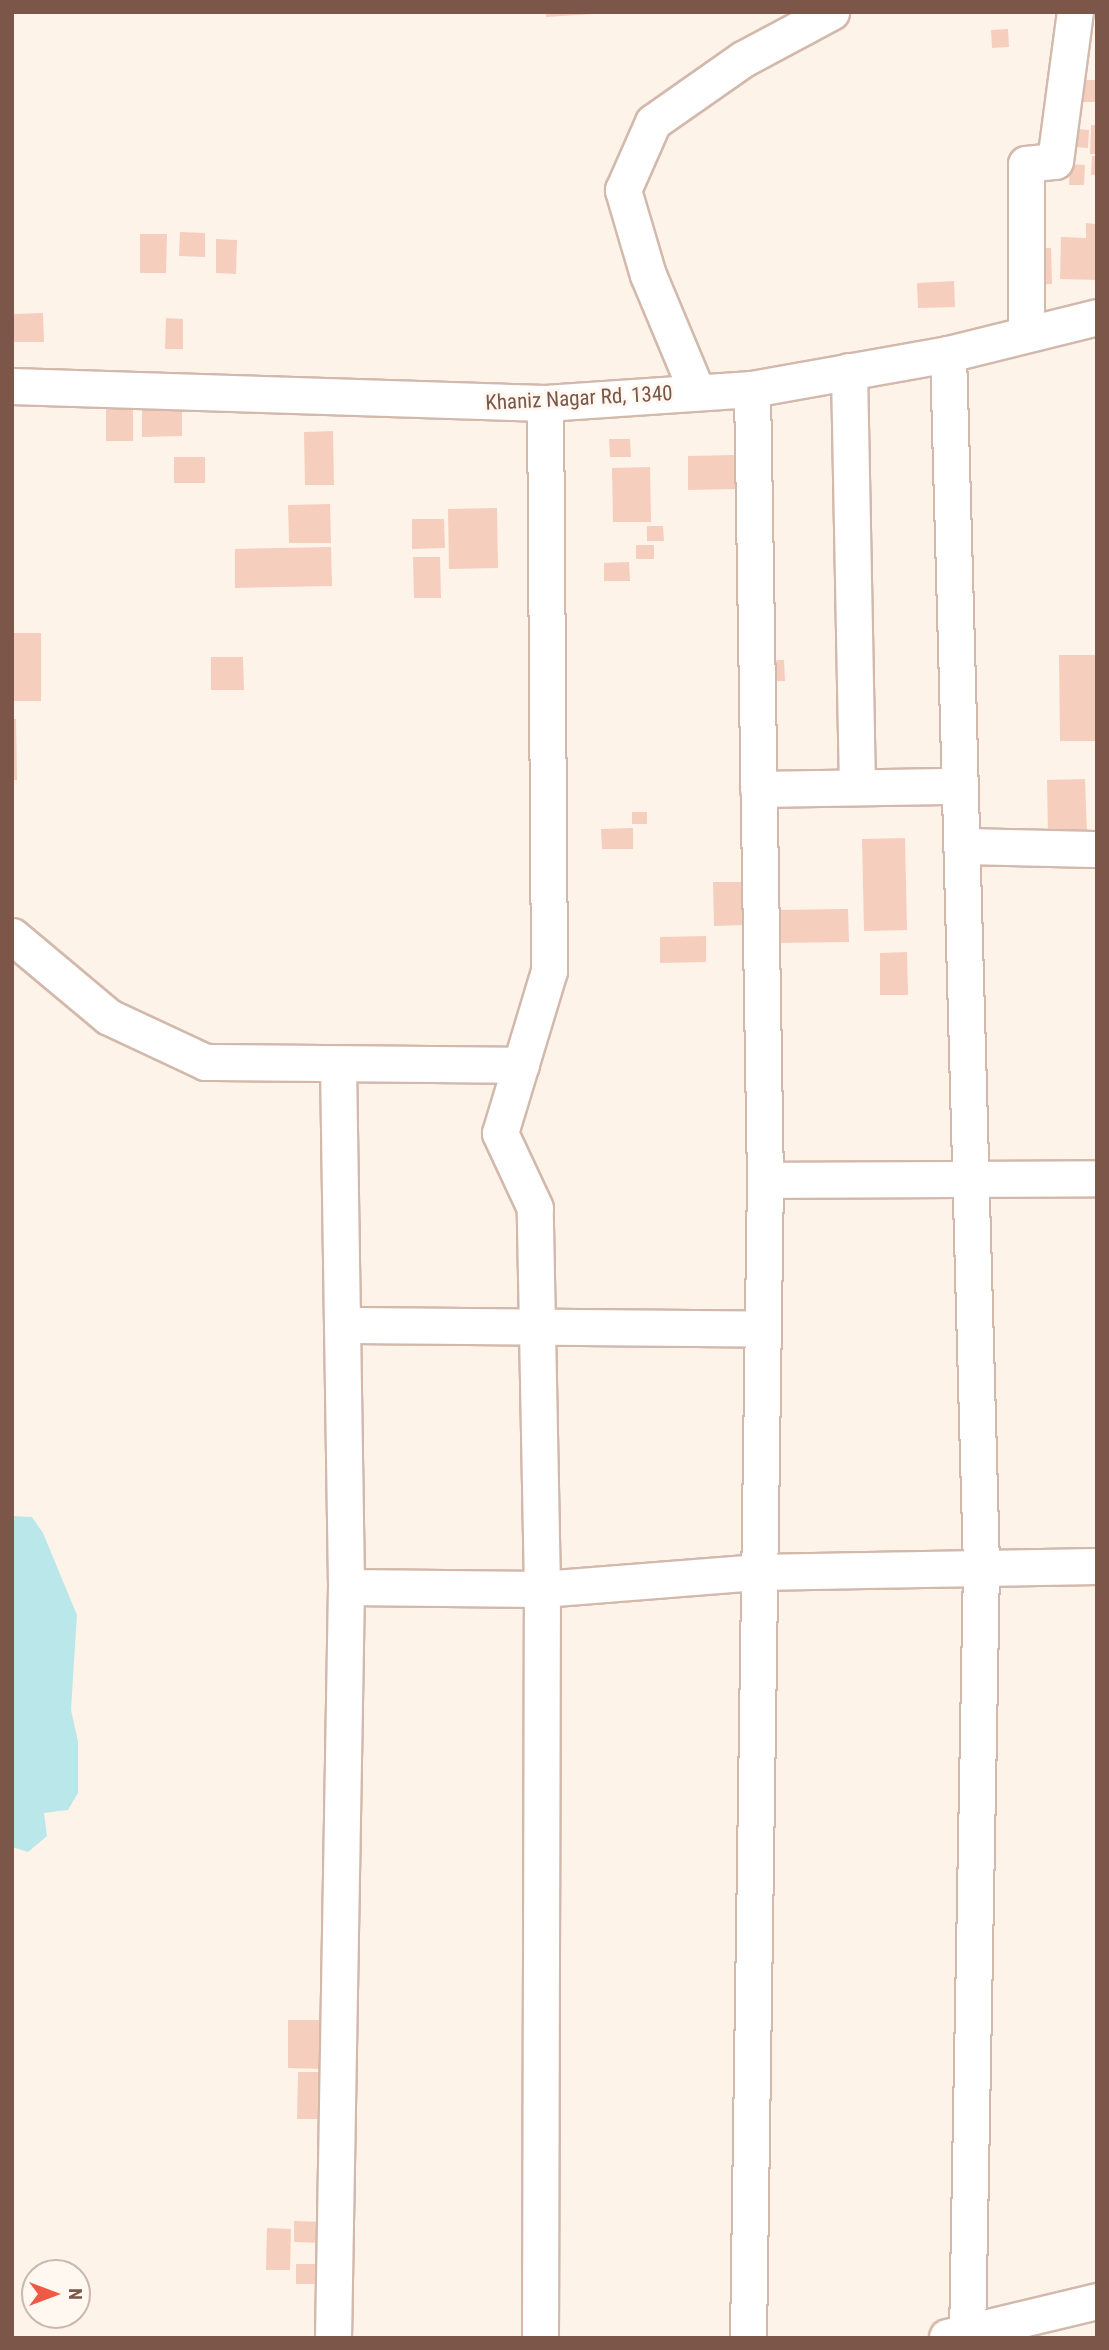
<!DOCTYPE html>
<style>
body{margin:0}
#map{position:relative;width:1109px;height:2350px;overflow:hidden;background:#fef3e8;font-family:"Roboto Condensed",sans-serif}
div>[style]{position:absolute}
.water>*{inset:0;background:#bae8ea}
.building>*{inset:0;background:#f6cebd}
.roads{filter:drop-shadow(2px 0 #d2b9ac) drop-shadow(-2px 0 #d2b9ac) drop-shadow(0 2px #d2b9ac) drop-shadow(0 -2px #d2b9ac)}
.street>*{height:35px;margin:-17.5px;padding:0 17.5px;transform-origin:17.5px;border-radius:17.5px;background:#fff}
span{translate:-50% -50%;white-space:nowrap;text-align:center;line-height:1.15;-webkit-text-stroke:6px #fff8f0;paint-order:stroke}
.street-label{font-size:21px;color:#7b5649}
.frame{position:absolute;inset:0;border:14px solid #7b5649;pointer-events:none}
.north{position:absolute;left:21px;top:2259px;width:70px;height:70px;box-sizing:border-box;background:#fff8f0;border:2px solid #cab7ad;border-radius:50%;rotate:90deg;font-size:19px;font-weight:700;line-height:28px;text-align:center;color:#7b5649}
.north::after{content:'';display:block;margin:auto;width:24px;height:32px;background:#f05a45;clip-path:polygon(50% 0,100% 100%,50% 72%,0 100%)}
</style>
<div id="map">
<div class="water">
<div style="clip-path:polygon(12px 1516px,32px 1517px,43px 1533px,77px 1615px,71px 1710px,78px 1741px,78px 1793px,68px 1810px,44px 1813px,47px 1836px,28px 1852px,12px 1847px)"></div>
</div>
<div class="building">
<div style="clip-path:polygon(546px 12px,593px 12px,593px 14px,546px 17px)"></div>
<div style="clip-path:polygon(1008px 29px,1009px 47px,992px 48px,991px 30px)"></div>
<div style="clip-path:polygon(1074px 80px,1097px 80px,1097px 102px,1074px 102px)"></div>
<div style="clip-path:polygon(1091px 125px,1097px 125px,1097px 154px,1090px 154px)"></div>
<div style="clip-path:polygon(1076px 129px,1089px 130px,1088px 148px,1075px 147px)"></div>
<div style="clip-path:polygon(1092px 156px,1097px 156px,1097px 175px,1091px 175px)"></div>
<div style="clip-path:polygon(1070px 164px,1085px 165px,1084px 185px,1069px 185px)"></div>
<div style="clip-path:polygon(1086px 223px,1097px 224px,1097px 280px,1060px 279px,1061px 237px,1086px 238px)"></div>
<div style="clip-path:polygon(180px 232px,205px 233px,205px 257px,179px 256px)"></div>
<div style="clip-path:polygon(140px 234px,167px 234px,166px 273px,140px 273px)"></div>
<div style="clip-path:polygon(216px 239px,237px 240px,236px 274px,216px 273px)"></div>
<div style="clip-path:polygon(1032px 248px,1051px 248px,1052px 284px,1033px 285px)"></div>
<div style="clip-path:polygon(954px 281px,955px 307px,918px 308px,917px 283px)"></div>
<div style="clip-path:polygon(43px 313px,44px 342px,14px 342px,13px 314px)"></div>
<div style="clip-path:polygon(166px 318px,183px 319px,183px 349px,165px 349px)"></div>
<div style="clip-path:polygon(182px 406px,182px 436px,142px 437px,142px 407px)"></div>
<div style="clip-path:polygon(106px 409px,133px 409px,133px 441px,106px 441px)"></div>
<div style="clip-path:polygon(333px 431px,334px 485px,305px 485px,304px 432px)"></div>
<div style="clip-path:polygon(609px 439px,630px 439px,631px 457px,610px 457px)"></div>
<div style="clip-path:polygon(736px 455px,737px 489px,688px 490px,688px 456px)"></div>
<div style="clip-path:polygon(174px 457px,205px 457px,205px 483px,174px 483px)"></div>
<div style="clip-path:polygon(650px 467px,651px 522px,613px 522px,612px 468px)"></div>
<div style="clip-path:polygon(330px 504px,331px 543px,289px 543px,288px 505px)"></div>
<div style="clip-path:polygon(497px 508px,498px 568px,449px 569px,448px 509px)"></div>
<div style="clip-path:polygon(412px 519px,444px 519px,445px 548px,412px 549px)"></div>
<div style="clip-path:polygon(647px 526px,663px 526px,664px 541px,647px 541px)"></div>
<div style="clip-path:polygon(636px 545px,654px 545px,654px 559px,636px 559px)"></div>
<div style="clip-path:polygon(331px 547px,332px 586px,235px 588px,235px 549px)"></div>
<div style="clip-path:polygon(413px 557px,440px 557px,441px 598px,414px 598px)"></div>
<div style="clip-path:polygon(629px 562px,630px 581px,604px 581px,604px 563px)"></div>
<div style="clip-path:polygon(12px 633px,41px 633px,41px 701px,12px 701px)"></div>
<div style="clip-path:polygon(1059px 655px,1097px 655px,1097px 741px,1060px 741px)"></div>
<div style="clip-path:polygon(211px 657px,243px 657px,244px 690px,211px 690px)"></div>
<div style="clip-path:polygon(784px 660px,785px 681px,760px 681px,759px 661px)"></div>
<div style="clip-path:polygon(12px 719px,16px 719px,17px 780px,12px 780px)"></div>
<div style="clip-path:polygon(1085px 779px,1087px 835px,1048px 835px,1047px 780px)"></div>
<div style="clip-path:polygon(632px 812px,647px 812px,647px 824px,632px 824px)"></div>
<div style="clip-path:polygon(633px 828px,633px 849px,602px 849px,601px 829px)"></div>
<div style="clip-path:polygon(905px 838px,907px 930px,864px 931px,862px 839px)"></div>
<div style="clip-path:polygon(713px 882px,741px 882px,743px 925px,714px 926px)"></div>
<div style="clip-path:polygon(848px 909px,849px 942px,774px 943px,773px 910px)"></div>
<div style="clip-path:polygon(706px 936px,706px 962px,660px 963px,660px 937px)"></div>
<div style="clip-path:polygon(907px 952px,908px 995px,880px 995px,880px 953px)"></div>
<div style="clip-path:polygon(288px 2020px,323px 2020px,323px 2069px,288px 2068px)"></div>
<div style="clip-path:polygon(298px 2072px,328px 2072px,328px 2119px,297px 2119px)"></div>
<div style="clip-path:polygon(294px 2221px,323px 2222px,323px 2243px,294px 2242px)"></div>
<div style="clip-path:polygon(267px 2228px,291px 2229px,290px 2270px,266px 2270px)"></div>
<div style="clip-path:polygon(296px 2264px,324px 2264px,324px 2284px,296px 2284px)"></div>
</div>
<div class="roads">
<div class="street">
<div style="left:1026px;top:334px;width:170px;rotate:-90deg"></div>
<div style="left:1026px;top:164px;width:29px;rotate:-6deg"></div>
<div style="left:1055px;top:161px;width:150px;rotate:-82.4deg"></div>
<div style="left:948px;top:354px;width:1212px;rotate:88.44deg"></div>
<div style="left:981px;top:1566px;width:772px;rotate:91.04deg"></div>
<div style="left:849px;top:371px;width:416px;rotate:88.9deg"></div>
<div style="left:12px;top:386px;width:533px;rotate:1.83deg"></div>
<div style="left:545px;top:403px;width:207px;rotate:-3.9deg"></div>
<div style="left:752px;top:389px;width:199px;rotate:-10.1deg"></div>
<div style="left:948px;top:354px;width:154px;rotate:-13.9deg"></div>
<div style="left:752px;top:389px;width:791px;rotate:89.06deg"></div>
<div style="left:697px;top:392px;width:127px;rotate:-112.7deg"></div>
<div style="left:648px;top:275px;width:89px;rotate:-106.4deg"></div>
<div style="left:623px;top:190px;width:74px;rotate:-66.2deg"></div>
<div style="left:653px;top:122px;width:110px;rotate:-35deg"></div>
<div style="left:743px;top:59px;width:100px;rotate:-28.1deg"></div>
<div style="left:758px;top:789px;width:202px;rotate:-0.9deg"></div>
<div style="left:961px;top:846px;width:136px;rotate:1.3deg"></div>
<div style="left:12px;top:936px;width:126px;rotate:39.9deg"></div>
<div style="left:109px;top:1017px;width:106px;rotate:25.1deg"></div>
<div style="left:205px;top:1062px;width:316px;rotate:0.5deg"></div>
<div style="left:338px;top:1064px;width:523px;rotate:89.12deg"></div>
<div style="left:342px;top:1325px;width:419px;rotate:0.5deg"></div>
<div style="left:947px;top:2337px;width:154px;rotate:-13.5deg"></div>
<div style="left:333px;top:2338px;width:751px;rotate:-89.01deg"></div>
<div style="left:346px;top:1587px;width:196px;rotate:0.6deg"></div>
<div style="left:542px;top:1589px;width:215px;rotate:-4.5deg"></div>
<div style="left:756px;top:1572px;width:341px;rotate:-1deg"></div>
<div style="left:540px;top:2338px;width:749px;rotate:-89.85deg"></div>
<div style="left:542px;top:1589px;width:381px;rotate:-91.1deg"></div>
<div style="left:535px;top:1208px;width:83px;rotate:-115deg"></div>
<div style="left:500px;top:1133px;width:169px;rotate:-73.2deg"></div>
<div style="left:549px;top:971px;width:568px;rotate:-90.4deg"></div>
<div style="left:748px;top:2338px;width:1158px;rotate:-89.16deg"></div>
<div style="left:765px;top:1180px;width:332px;rotate:-0.3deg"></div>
</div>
</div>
<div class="street-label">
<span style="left:579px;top:398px;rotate:-3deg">Khaniz Nagar Rd, 1340</span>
</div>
<div class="frame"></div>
<div class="north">N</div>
</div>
